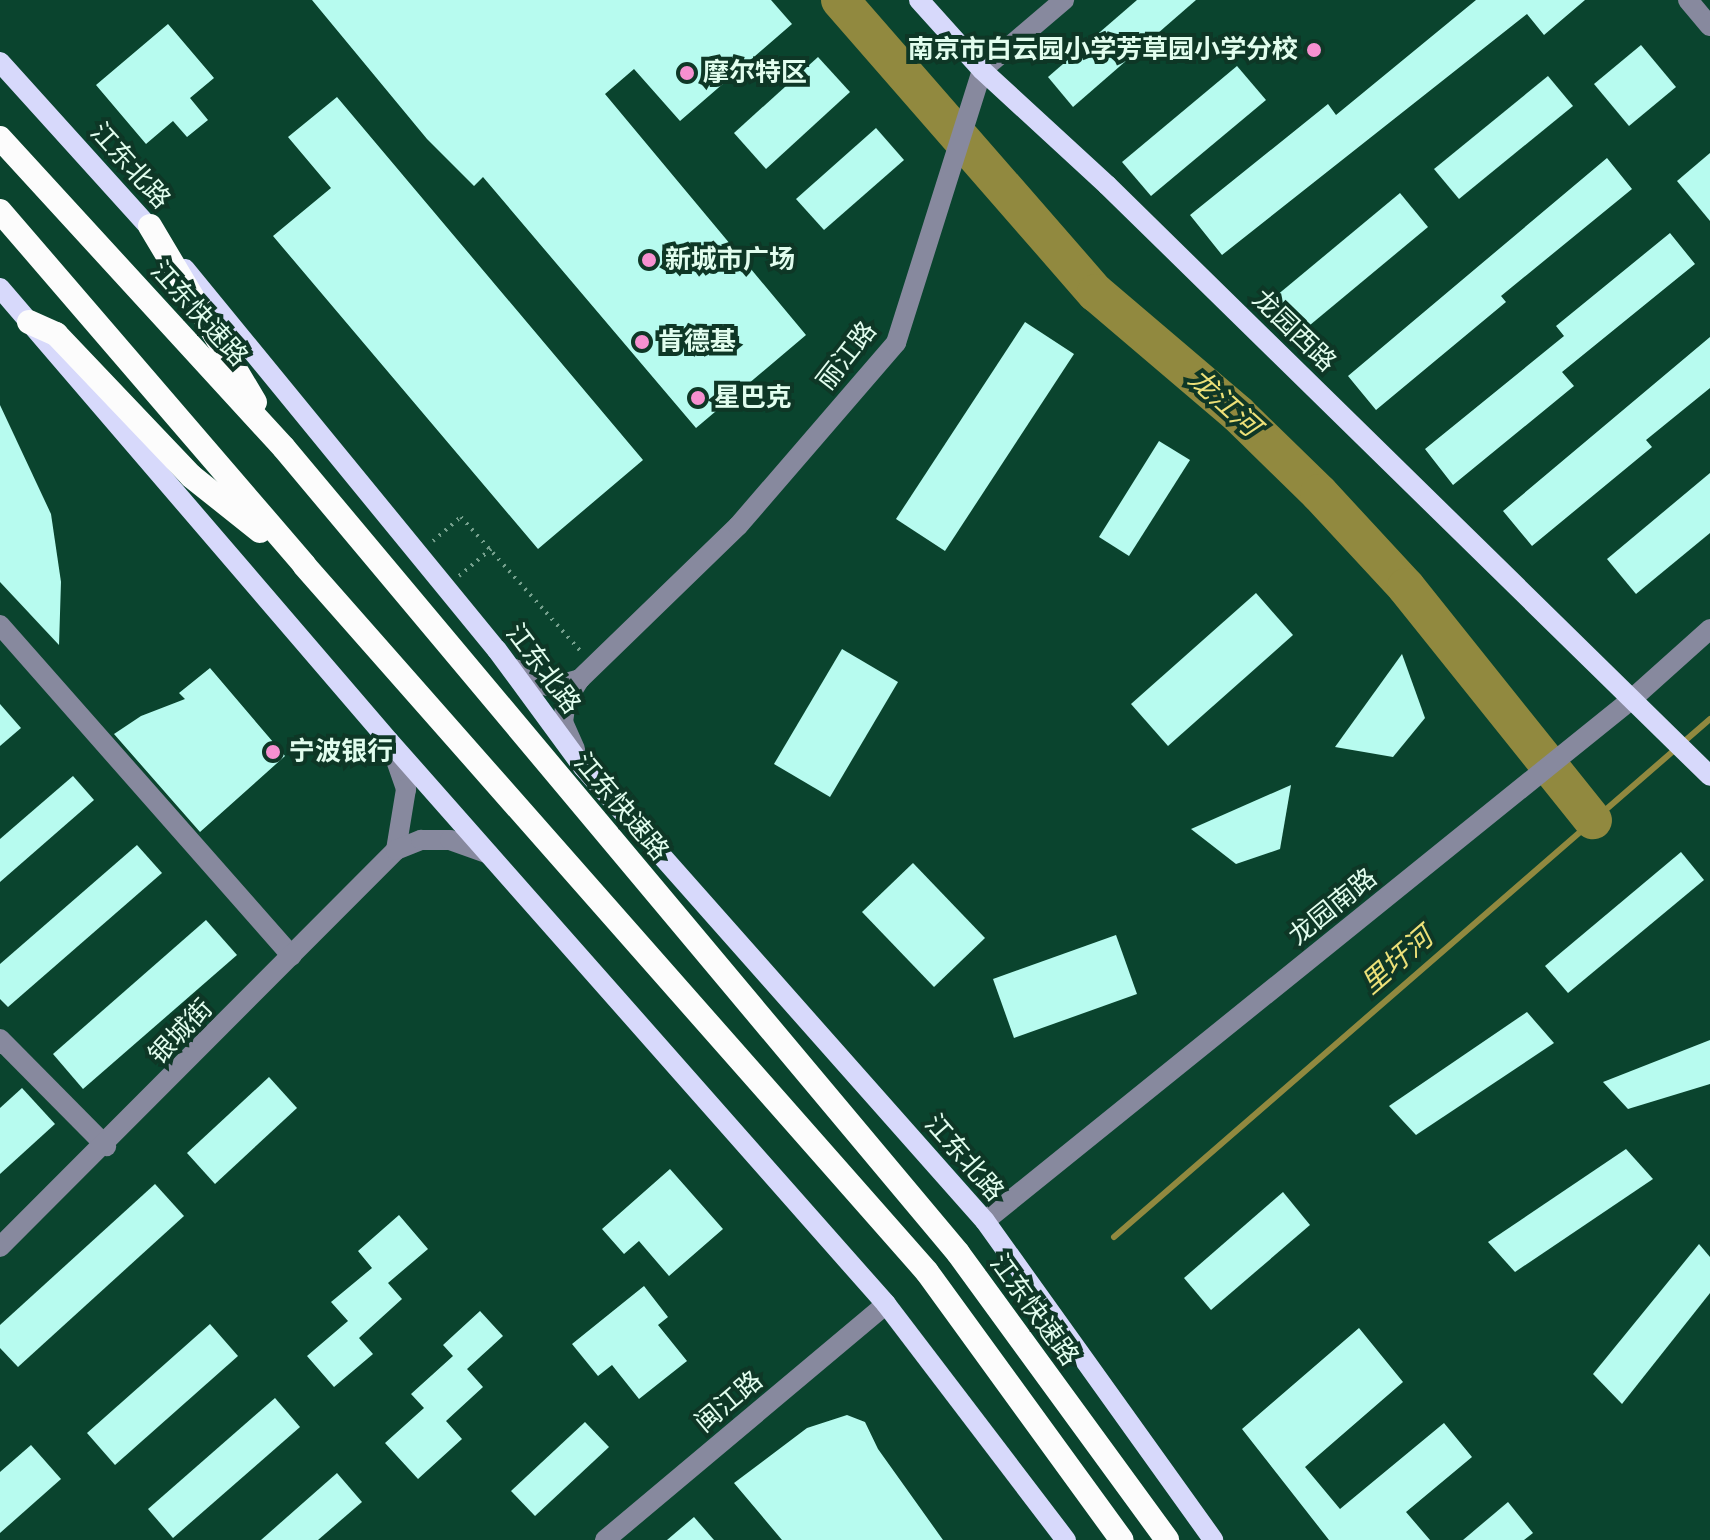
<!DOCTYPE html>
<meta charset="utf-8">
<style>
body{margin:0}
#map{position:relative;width:1710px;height:1540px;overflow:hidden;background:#0a442e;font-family:"Roboto Serif","Noto Sans SC",serif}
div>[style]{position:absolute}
.stream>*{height:6px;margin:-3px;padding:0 3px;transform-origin:3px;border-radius:3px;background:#91893f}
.river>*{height:38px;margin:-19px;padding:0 19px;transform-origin:19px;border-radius:19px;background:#91893f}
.building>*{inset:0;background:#b7fbef}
.path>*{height:4px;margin-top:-2px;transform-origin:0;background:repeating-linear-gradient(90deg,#75a08d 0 2px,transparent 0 8px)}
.minor>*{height:20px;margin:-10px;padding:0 10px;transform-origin:10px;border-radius:10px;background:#87899e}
.major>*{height:20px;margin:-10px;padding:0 10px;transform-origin:10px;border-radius:10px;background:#d7d9fb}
.highway>*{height:24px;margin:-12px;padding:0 12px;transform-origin:12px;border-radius:12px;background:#fcfcfc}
.dots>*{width:22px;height:22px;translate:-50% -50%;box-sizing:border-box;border:4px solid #0e3726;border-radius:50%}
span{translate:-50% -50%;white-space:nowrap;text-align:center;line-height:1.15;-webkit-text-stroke:8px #0e3726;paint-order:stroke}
.poi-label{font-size:26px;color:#e1fdee;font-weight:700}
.right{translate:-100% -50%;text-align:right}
.left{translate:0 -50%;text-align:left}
.street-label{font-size:26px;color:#e1fdee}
.water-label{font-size:28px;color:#ece078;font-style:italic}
</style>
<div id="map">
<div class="stream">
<div style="left:1114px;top:1237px;width:790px;rotate:-40.99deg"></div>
</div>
<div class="river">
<div style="left:840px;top:0;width:389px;rotate:48.9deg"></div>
<div style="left:1096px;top:293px;width:187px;rotate:40.4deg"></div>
<div style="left:1238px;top:414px;width:113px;rotate:44.3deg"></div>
<div style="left:1319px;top:493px;width:128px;rotate:47.2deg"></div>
<div style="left:1406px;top:587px;width:299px;rotate:51.3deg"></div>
</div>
<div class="building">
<div style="clip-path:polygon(312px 0,771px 0,792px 24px,680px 121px,634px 69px,605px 94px,806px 335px,696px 428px,483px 177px,474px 186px,427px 139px)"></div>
<div style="clip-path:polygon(1137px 0,1196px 0,1073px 107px,1048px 77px)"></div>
<div style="clip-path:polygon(1476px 0,1585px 0,1544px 35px,1527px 14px,1222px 255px,1190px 215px,1328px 104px,1336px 115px)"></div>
<div style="clip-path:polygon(168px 24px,214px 78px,190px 98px,208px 120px,187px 137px,173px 121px,146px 144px,96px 85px)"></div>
<div style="clip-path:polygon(1641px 45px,1676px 87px,1629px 126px,1594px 84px)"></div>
<div style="clip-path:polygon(818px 57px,850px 92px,766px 169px,734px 133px)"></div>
<div style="clip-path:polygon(1237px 66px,1266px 100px,1151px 196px,1122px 162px)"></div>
<div style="clip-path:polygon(1548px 76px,1573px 106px,1459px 199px,1434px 169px)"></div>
<div style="clip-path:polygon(337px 97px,643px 460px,538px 549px,273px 236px,331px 188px,288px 137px)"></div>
<div style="clip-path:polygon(876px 128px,904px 160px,824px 230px,796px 199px)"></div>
<div style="clip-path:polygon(1710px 153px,1710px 221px,1677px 181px)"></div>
<div style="clip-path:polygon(1607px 158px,1632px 189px,1501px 296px,1506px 302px,1376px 410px,1348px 376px)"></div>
<div style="clip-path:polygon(1400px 193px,1428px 227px,1298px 335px,1270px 301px)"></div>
<div style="clip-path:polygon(1670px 233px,1695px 264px,1562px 372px,1574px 386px,1453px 485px,1425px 449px,1564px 336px,1556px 326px)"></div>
<div style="clip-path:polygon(1025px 322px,1074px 354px,945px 551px,896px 519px)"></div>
<div style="clip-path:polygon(1710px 337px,1710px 388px,1646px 440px,1652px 447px,1532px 546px,1503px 511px)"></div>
<div style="clip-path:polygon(0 405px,51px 514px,61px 582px,59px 645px,0 582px)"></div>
<div style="clip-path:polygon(1159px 441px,1190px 460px,1129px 556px,1099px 537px)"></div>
<div style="clip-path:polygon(1710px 473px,1710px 533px,1636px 594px,1607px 559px)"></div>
<div style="clip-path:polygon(1256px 593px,1293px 635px,1168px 746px,1131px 704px)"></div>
<div style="clip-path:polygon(842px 649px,898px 682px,830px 797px,774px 764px)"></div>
<div style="clip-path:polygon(1402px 654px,1425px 718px,1393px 757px,1335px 747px)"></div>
<div style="clip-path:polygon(210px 668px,285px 756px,200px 832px,114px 734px,141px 716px,185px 699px,179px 693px)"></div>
<div style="clip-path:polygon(0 704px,21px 728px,0 746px)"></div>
<div style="clip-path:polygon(73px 776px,94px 800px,0 882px,0 839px)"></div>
<div style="clip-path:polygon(1291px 785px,1280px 849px,1236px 864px,1191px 829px)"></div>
<div style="clip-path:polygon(137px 845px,162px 873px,8px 1007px,0 999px,0 964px)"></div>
<div style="clip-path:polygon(1681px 852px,1704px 880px,1568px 993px,1545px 966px)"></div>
<div style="clip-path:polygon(913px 863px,985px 938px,934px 987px,862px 912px)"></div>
<div style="clip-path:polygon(206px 920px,237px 955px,83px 1089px,53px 1054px)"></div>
<div style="clip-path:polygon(1116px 935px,1137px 994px,1014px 1038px,993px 979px)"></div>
<div style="clip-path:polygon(1527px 1012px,1554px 1043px,1416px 1135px,1389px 1106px)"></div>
<div style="clip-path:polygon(1710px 1040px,1710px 1084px,1628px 1109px,1603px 1082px)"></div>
<div style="clip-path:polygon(269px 1077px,297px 1108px,215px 1184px,187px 1153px)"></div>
<div style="clip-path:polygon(22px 1088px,55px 1124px,0 1174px,0 1108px)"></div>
<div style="clip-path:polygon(1626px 1149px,1653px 1179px,1515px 1272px,1488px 1242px)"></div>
<div style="clip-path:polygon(670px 1169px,723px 1229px,669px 1276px,639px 1241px,624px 1254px,602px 1229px)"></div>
<div style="clip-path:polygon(155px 1184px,184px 1216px,18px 1367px,0 1348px,0 1325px)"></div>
<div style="clip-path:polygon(1283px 1192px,1310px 1225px,1211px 1310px,1184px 1278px)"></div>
<div style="clip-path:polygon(399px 1215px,428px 1249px,388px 1283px,402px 1299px,359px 1338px,373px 1354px,334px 1387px,307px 1356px,348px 1321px,331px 1302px,372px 1268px,358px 1251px)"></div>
<div style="clip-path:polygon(1699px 1244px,1710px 1257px,1710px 1293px,1622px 1404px,1593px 1374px)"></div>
<div style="clip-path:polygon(644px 1286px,668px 1317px,658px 1325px,687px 1361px,639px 1399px,612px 1365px,598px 1376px,572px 1344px)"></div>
<div style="clip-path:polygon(480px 1311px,503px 1336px,467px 1369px,483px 1387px,446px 1421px,462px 1439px,418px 1479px,385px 1443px,424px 1408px,411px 1394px,453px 1356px,443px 1345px)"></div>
<div style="clip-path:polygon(210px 1324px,238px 1356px,115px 1465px,87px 1433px)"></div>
<div style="clip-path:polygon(1359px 1328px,1403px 1382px,1305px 1467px,1340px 1509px,1444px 1423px,1472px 1457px,1406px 1512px,1430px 1540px,1329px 1540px,1242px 1429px)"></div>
<div style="clip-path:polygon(275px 1398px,300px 1427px,173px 1538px,148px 1509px)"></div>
<div style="clip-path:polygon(847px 1415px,865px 1422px,878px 1449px,943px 1540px,782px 1540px,734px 1483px,807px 1428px)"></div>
<div style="clip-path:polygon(585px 1422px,609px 1447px,535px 1516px,511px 1491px)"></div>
<div style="clip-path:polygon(31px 1445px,61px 1479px,0 1533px,0 1472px)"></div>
<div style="clip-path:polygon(337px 1473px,362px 1502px,318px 1540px,261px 1540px)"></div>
<div style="clip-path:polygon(1508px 1502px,1533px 1533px,1524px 1540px,1463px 1540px)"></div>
<div style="clip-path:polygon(694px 1517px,714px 1540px,667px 1540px)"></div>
</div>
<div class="path">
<div style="left:433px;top:541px;width:37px;rotate:-41deg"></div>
<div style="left:461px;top:517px;width:182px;rotate:48.3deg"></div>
<div style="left:459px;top:576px;width:42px;rotate:-40.2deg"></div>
</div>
<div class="minor">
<div style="left:1688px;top:0;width:34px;rotate:50deg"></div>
<div style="left:0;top:625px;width:441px;rotate:48.6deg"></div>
<div style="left:515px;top:669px;width:16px;rotate:47deg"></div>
<div style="left:526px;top:681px;width:26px;rotate:13deg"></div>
<div style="left:551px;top:687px;width:30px;rotate:-15deg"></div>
<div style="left:390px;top:743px;width:49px;rotate:70.8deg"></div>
<div style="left:406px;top:789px;width:62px;rotate:99.3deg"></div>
<div style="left:575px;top:749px;width:30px;rotate:-114deg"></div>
<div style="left:563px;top:722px;width:21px;rotate:-82deg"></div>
<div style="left:566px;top:701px;width:26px;rotate:-58deg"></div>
<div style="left:580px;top:679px;width:220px;rotate:-44.1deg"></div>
<div style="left:738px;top:526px;width:242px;rotate:-49.2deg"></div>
<div style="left:896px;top:343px;width:286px;rotate:-72.5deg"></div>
<div style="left:982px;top:70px;width:108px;rotate:-40.5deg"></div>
<div style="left:0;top:1039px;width:151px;rotate:45.3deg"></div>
<div style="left:985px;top:1221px;width:831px;rotate:-38.9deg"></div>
<div style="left:1632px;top:699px;width:105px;rotate:-41.9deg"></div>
<div style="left:0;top:1247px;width:561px;rotate:-45.07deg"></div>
<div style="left:396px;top:850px;width:27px;rotate:-22deg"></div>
<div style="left:421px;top:840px;width:29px"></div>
<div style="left:450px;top:840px;width:41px;rotate:19.7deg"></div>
<div style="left:605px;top:1540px;width:367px;rotate:-40deg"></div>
</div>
<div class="major">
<div style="left:919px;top:0;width:94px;rotate:48deg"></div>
<div style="left:982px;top:70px;width:170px;rotate:42.6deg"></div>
<div style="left:1107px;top:185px;width:844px;rotate:44.42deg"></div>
<div style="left:0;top:62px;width:237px;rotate:47.9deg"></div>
<div style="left:185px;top:269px;width:492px;rotate:50.7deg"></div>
<div style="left:497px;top:650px;width:145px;rotate:53.7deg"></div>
<div style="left:583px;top:767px;width:606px;rotate:48.48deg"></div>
<div style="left:985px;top:1221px;width:392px;rotate:54.4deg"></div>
<div style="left:0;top:288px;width:597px;rotate:49.35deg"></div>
<div style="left:389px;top:741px;width:751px;rotate:48.56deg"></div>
<div style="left:886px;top:1304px;width:297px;rotate:52.7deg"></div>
</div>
<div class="highway">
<div style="left:0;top:138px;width:420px;rotate:47.5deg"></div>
<div style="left:284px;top:448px;width:1050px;rotate:50.06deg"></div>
<div style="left:958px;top:1253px;width:355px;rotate:53.9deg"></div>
<div style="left:0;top:211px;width:467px;rotate:49.3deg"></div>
<div style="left:304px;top:565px;width:942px;rotate:48.61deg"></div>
<div style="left:927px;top:1272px;width:331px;rotate:54deg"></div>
<div style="left:150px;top:226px;width:205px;rotate:59.2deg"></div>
<div style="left:29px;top:322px;width:30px;rotate:24deg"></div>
<div style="left:56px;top:334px;width:196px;rotate:46.4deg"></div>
<div style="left:191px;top:476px;width:88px;rotate:38.6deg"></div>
</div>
<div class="dots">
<div style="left:1314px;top:50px;background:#f690d0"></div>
<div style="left:687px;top:73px;background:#f690d0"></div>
<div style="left:649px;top:260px;background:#f690d0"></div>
<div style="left:642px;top:342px;background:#f690d0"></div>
<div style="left:698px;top:398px;background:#f690d0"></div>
<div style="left:273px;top:752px;background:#f690d0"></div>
</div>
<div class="poi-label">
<span class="right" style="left:1298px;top:50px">南京市白云园小学芳草园小学分校</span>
<span class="left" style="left:703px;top:73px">摩尔特区</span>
<span class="left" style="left:665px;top:260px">新城市广场</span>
<span class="left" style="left:658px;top:342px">肯德基</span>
<span class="left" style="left:714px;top:398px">星巴克</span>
<span class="left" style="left:289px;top:752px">宁波银行</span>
</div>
<div class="street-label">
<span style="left:130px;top:166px;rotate:48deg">江东北路</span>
<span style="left:199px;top:314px;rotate:48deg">江东快速路</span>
<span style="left:1294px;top:331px;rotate:44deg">龙园西路</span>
<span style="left:847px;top:356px;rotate:-52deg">丽江路</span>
<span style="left:543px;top:669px;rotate:53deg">江东北路</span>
<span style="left:621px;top:807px;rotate:50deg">江东快速路</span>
<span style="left:1333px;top:907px;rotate:-39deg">龙园南路</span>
<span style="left:181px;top:1032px;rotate:-46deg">银城街</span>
<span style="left:964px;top:1158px;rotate:49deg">江东北路</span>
<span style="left:1034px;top:1310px;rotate:54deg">江东快速路</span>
<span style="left:729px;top:1402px;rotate:-40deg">闽江路</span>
</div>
<div class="water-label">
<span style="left:1224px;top:403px;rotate:42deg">龙江河</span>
<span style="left:1397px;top:961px;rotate:-41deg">里圩河</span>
</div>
</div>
